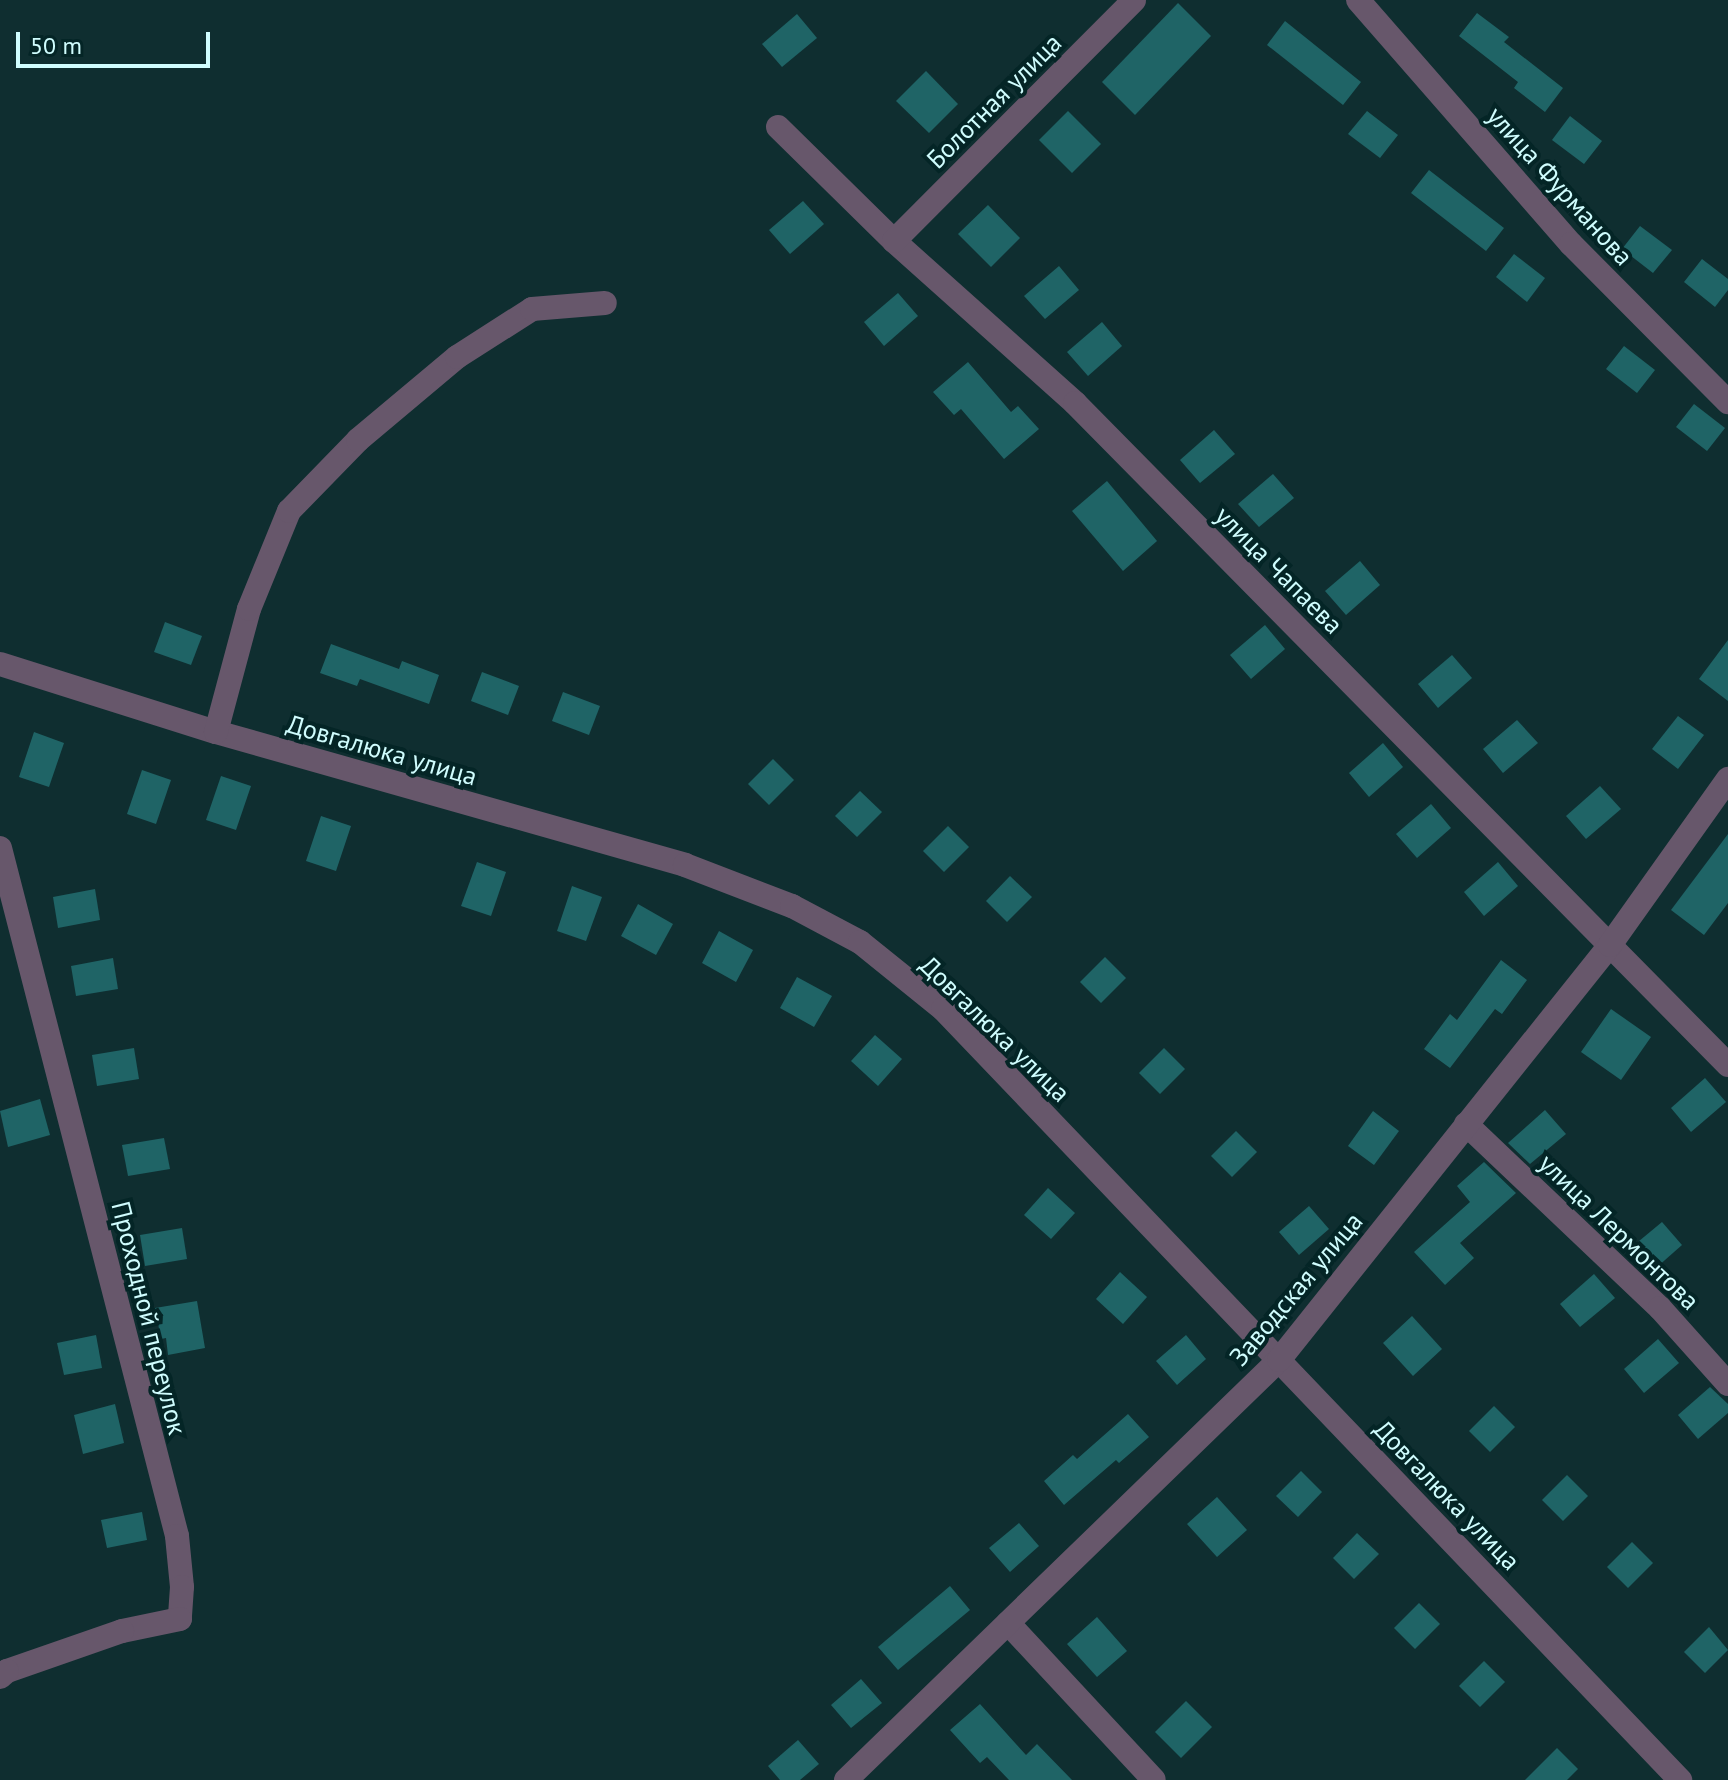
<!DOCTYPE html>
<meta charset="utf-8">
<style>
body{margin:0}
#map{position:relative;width:1728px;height:1780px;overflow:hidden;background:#0f2e30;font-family:"PT Sans",sans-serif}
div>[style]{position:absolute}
.building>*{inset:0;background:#1f6466}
.minor>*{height:24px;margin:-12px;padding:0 12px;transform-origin:12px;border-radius:12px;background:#67576b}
span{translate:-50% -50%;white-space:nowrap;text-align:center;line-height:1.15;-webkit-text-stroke:8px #042526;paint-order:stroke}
.street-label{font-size:26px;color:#d0fdfe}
.scale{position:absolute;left:16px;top:32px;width:194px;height:36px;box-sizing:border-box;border:4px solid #d0fdfe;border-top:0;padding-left:10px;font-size:24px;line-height:28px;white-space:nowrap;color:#d0fdfe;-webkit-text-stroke:6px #042526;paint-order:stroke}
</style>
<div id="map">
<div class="building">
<div style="clip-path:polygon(1178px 3px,1211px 36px,1135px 115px,1102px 82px)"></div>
<div style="clip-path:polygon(1477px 13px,1509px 37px,1504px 42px,1563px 88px,1545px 112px,1514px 88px,1518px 82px,1459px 36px)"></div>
<div style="clip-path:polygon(797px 14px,817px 38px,782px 67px,762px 44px)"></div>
<div style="clip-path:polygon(1285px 21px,1361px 82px,1343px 105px,1267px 45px)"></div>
<div style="clip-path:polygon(926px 71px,958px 104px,929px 133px,896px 101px)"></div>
<div style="clip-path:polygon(1068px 111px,1101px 144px,1072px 173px,1039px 140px)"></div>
<div style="clip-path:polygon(1367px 111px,1398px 135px,1380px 158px,1348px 134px)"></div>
<div style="clip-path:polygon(1570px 116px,1602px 141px,1584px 164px,1552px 140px)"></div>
<div style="clip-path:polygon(1429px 170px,1504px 228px,1486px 251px,1411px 193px)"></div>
<div style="clip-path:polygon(803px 201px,824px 224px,790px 254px,769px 230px)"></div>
<div style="clip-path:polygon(988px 205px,1020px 238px,991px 267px,958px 234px)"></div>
<div style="clip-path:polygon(1640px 226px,1672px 250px,1653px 273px,1622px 249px)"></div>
<div style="clip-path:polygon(1514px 254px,1545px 278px,1527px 302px,1496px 277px)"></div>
<div style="clip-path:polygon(1702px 259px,1728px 279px,1728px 290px,1715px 307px,1684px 282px)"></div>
<div style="clip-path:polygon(1059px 266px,1079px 290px,1045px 319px,1024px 296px)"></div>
<div style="clip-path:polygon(898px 293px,918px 316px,884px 346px,864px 322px)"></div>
<div style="clip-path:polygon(1102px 322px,1122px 346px,1088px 376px,1067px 352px)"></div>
<div style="clip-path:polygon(1624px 346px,1655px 370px,1637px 393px,1606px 369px)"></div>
<div style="clip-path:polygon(968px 362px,1011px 412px,1018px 406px,1039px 429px,1004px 459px,961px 409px,954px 415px,933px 392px)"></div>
<div style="clip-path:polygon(1694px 404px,1725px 428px,1707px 451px,1676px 427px)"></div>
<div style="clip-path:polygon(1214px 430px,1235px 454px,1200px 483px,1180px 460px)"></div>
<div style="clip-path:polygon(1273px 474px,1294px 498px,1259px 527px,1238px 504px)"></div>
<div style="clip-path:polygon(1107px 481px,1157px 541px,1123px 571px,1072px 511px)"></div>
<div style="clip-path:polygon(1360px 561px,1380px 585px,1346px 615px,1325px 591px)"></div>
<div style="clip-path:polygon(165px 622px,202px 636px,191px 665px,154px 652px)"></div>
<div style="clip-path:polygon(1265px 625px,1285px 649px,1251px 679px,1230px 655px)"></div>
<div style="clip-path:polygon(1728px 640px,1728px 701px,1699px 679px)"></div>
<div style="clip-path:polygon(331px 644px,399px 669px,402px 661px,439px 675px,429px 704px,360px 679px,357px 686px,320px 673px)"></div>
<div style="clip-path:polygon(1452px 655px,1472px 678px,1438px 708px,1418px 684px)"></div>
<div style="clip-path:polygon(482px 672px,519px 686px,508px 715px,471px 701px)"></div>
<div style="clip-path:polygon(563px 692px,600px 706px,589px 735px,552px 721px)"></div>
<div style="clip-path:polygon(1678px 716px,1704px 735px,1678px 769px,1652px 749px)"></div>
<div style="clip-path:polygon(1517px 720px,1538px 743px,1503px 773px,1483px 749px)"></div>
<div style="clip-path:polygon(34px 732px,64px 743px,49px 787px,19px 777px)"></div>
<div style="clip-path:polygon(1383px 743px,1403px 767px,1369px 797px,1349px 773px)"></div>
<div style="clip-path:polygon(773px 759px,794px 780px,769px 805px,748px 784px)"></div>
<div style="clip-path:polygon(142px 770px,171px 780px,156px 824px,127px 814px)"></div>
<div style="clip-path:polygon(221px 776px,251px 786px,236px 830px,206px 820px)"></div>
<div style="clip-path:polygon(1600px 786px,1621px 809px,1586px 839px,1566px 816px)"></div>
<div style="clip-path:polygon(860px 791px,882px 812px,857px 837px,835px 816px)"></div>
<div style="clip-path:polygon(1431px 804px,1451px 828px,1417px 858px,1396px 834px)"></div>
<div style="clip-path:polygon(321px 816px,351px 826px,336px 871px,306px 861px)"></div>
<div style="clip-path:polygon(948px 826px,969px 847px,944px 872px,923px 851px)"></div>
<div style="clip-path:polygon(1728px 834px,1728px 903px,1704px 935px,1671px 910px)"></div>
<div style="clip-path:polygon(477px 862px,506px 872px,491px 916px,461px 906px)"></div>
<div style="clip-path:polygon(1498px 862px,1518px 886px,1484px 916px,1464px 892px)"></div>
<div style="clip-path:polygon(1010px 876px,1032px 897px,1007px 922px,986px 901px)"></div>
<div style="clip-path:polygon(572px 886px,602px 897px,586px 941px,557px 931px)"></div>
<div style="clip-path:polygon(95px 889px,100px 920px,58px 928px,53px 897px)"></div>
<div style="clip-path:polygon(638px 904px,673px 924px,656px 955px,621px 936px)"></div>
<div style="clip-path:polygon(719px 931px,753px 950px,736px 982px,702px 963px)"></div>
<div style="clip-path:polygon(1105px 957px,1126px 978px,1101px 1003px,1080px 982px)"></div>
<div style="clip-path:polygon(113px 958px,118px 989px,76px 996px,71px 966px)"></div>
<div style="clip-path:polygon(1501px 960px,1527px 980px,1502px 1014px,1495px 1009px,1450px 1068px,1424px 1049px,1450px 1014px,1457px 1020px)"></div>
<div style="clip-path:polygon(797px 977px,832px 996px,814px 1027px,780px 1008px)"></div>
<div style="clip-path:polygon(1611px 1009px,1651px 1037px,1621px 1080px,1581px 1052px)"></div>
<div style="clip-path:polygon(875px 1035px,902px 1059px,878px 1086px,851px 1061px)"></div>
<div style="clip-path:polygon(134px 1048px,139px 1079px,97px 1086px,92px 1055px)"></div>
<div style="clip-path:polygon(1164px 1048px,1185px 1069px,1160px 1094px,1139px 1073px)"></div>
<div style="clip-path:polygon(1705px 1078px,1726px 1102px,1691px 1132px,1671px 1108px)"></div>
<div style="clip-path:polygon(40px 1099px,50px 1135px,8px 1147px,0 1111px)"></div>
<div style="clip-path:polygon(1545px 1110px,1566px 1134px,1530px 1164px,1508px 1143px)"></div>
<div style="clip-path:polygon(1373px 1111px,1399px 1131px,1374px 1165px,1348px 1146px)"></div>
<div style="clip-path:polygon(1236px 1131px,1257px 1152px,1232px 1177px,1211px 1156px)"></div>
<div style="clip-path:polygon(164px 1138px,170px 1169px,128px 1176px,122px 1145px)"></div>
<div style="clip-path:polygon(1484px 1162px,1516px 1193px,1460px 1243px,1474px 1258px,1445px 1285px,1414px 1252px,1470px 1202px,1457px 1186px)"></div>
<div style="clip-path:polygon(1048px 1188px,1075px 1213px,1051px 1239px,1024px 1215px)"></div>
<div style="clip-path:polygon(1309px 1206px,1329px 1229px,1299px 1255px,1279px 1232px)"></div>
<div style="clip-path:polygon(1662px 1222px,1682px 1245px,1648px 1275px,1627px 1251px)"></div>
<div style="clip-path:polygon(182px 1228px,187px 1259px,145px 1266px,140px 1235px)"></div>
<div style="clip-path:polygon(1120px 1272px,1147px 1297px,1123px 1324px,1096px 1299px)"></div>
<div style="clip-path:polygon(1594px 1274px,1615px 1298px,1580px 1327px,1560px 1304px)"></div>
<div style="clip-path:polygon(197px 1301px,205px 1348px,168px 1355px,166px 1338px,161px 1339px,155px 1308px)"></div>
<div style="clip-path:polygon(1412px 1316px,1442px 1349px,1413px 1376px,1383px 1343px)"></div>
<div style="clip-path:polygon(96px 1335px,102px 1368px,64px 1375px,57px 1343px)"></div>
<div style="clip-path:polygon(1186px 1335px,1206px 1359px,1177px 1385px,1156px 1361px)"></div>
<div style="clip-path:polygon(1658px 1339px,1679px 1363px,1644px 1393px,1624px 1369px)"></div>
<div style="clip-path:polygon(1710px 1387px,1728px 1404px,1728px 1413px,1698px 1439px,1678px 1415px)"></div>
<div style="clip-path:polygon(115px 1404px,124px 1443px,83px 1454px,74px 1415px)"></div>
<div style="clip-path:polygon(1494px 1406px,1515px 1427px,1490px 1452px,1469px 1431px)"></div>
<div style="clip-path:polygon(1128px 1414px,1149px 1437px,1119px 1463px,1116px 1460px,1064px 1505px,1044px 1481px,1073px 1455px,1077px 1459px)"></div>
<div style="clip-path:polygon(1301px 1471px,1322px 1492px,1298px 1517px,1276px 1496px)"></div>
<div style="clip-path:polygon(1567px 1475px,1588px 1496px,1563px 1521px,1542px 1500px)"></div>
<div style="clip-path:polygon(1217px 1497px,1247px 1530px,1217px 1557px,1187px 1524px)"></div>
<div style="clip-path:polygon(142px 1512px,147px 1540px,107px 1548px,101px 1520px)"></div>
<div style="clip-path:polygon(1019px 1523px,1039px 1546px,1010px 1572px,989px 1548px)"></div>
<div style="clip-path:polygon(1357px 1533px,1379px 1554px,1354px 1579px,1333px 1558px)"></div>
<div style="clip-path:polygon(1632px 1542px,1653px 1563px,1628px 1588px,1607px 1567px)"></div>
<div style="clip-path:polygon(950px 1586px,970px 1610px,898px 1670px,878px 1647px)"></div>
<div style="clip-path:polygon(1419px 1603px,1440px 1624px,1415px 1649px,1394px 1628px)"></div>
<div style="clip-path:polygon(1097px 1617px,1127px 1651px,1097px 1677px,1067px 1644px)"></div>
<div style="clip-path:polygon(1709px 1627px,1728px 1650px,1705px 1673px,1684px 1652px)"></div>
<div style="clip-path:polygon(1484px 1661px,1505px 1682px,1480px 1707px,1459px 1686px)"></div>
<div style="clip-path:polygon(861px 1679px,882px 1703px,851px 1728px,831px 1705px)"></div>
<div style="clip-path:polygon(1186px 1701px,1212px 1727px,1181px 1758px,1155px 1732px)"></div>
<div style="clip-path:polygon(980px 1704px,1026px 1755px,1037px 1744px,1072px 1780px,1009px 1780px,987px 1757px,980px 1763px,950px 1730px)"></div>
<div style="clip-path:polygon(798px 1740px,819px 1764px,800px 1780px,780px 1780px,768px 1766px)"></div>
<div style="clip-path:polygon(1557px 1748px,1578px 1769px,1567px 1780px,1525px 1780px)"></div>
</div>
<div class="minor">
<div style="left:1358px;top:0;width:324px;rotate:48.9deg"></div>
<div style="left:1571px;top:244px;width:223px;rotate:45.2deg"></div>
<div style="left:778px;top:127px;width:163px;rotate:44.5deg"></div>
<div style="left:894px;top:241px;width:243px;rotate:41.8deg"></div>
<div style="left:1075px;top:403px;width:930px;rotate:45.39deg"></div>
<div style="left:894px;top:241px;width:340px;rotate:-45.1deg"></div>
<div style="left:0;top:664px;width:226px;rotate:17.5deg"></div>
<div style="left:216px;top:732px;width:487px;rotate:15.8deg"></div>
<div style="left:685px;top:865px;width:115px;rotate:21deg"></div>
<div style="left:792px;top:906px;width:77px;rotate:27.9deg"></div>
<div style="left:860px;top:942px;width:107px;rotate:38.9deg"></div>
<div style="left:943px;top:1009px;width:1067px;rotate:46.29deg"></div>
<div style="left:216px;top:732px;width:127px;rotate:-75deg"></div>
<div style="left:249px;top:609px;width:106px;rotate:-67.8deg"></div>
<div style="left:289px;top:511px;width:99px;rotate:-45.8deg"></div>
<div style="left:358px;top:440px;width:129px;rotate:-40deg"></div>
<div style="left:457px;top:357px;width:89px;rotate:-32.6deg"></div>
<div style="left:532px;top:309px;width:73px;rotate:-4.7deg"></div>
<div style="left:0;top:848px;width:710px;rotate:75.57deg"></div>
<div style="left:177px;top:1536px;width:51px;rotate:84.4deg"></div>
<div style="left:182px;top:1587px;width:32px;rotate:94deg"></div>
<div style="left:180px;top:1619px;width:59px;rotate:168.3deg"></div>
<div style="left:122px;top:1631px;width:122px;rotate:160.8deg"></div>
<div style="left:7px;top:1671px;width:9px;rotate:139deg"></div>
<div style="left:1466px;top:1124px;width:267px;rotate:43.5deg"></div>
<div style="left:1660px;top:1308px;width:102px;rotate:48.2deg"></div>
<div style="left:1008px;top:1623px;width:214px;rotate:47.1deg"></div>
<div style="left:846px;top:1780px;width:603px;rotate:-44.13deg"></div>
<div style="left:1279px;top:1360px;width:531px;rotate:-51.42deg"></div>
<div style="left:1610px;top:945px;width:204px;rotate:-54.6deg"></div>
</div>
<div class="street-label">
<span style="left:994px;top:101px;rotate:-45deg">Болотная улица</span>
<span style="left:1560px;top:186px;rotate:48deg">улица Фурманова</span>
<span style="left:1279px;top:570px;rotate:45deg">улица Чапаева</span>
<span style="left:382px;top:750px;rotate:16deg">Довгалюка улица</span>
<span style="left:995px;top:1029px;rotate:44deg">Довгалюка улица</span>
<span style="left:1619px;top:1232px;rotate:44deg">улица Лермонтова</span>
<span style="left:1296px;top:1289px;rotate:-50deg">Заводская улица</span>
<span style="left:149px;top:1318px;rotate:76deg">Проходной переулок</span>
<span style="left:1447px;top:1495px;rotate:46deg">Довгалюка улица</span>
</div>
<div class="scale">50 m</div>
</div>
